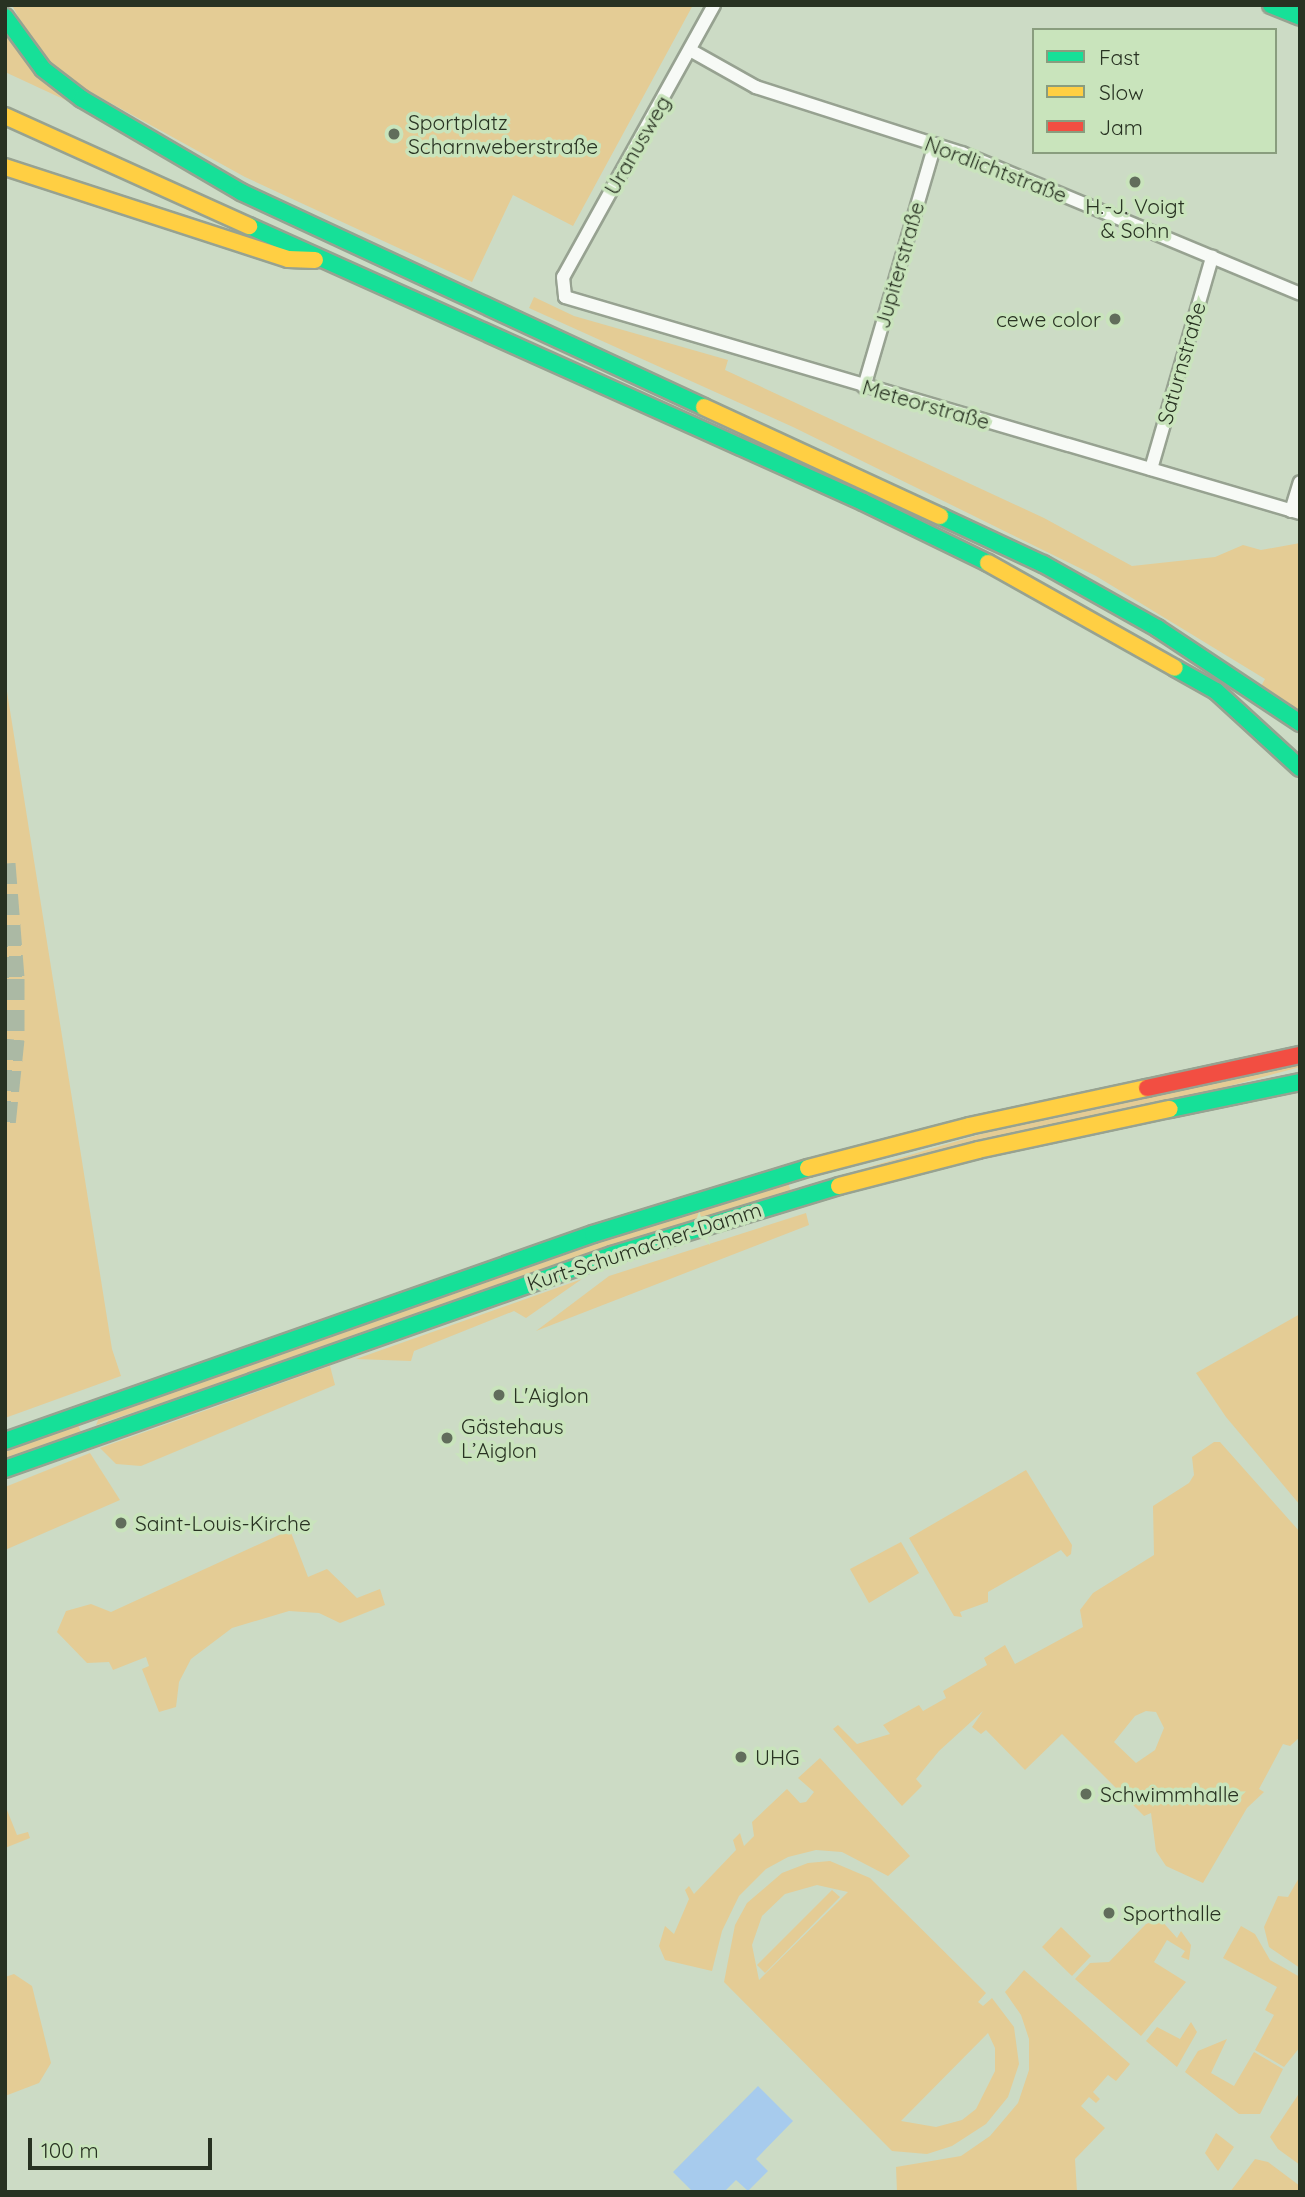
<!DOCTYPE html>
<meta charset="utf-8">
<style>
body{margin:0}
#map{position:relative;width:1305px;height:2197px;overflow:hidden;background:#ccdbc5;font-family:Quicksand,sans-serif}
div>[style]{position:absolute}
.green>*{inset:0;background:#e4cc95}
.water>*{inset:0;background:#a7cbed}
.highway-tunnel>*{height:21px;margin-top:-10.5px;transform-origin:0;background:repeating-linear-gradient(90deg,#abb9a4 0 21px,transparent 0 31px)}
.roads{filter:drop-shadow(2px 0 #97a291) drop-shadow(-2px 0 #97a291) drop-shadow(0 2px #97a291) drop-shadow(0 -2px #97a291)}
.street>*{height:12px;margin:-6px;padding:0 6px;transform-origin:6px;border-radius:6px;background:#f7faf6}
.fast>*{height:16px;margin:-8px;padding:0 8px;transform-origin:8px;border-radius:8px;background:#16e098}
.slow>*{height:16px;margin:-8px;padding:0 8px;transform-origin:8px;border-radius:8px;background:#ffcf43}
.jam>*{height:16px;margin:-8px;padding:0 8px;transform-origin:8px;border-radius:8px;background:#f24e42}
.dots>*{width:19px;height:19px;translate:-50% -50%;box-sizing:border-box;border:4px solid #c9e4bc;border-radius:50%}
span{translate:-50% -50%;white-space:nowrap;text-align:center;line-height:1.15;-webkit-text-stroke:7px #c9e4bc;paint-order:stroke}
.poi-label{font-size:21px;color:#283222}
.left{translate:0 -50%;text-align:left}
.right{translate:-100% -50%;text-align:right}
.street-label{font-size:21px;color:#283222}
.frame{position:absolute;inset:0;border:7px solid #283222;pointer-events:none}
.legend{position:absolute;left:1032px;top:28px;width:245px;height:126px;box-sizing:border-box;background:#c9e4bc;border:2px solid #899d7e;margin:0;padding:9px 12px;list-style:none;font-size:21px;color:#283222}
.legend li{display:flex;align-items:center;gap:14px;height:35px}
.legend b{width:35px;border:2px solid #899d7e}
.scale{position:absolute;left:28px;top:2138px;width:184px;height:32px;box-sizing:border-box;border:4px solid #283222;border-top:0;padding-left:9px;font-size:21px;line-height:24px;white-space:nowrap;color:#283222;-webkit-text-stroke:5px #c9e4bc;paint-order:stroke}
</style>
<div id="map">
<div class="green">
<div style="clip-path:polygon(12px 5px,693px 5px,573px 226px,513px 195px,472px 282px,245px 177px,87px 90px,37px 53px)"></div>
<div style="clip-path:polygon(5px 33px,74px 104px,5px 72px)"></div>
<div style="clip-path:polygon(534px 297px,574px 316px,728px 360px,725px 370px,1044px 518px,1132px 566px,1215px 557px,1243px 545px,1261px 550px,1300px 543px,1300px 713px,1260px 688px,1265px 679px,1096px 576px,793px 427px,529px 308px)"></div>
<div style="clip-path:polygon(5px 679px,112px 1349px,121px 1376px,5px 1418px)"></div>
<div style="clip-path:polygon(1300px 1063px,1300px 1067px,1215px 1090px,825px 1180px,995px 1130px)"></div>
<div style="clip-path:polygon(788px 1183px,791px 1191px,96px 1425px,99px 1418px,630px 1232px)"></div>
<div style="clip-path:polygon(806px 1213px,809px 1225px,536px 1331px,609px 1276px)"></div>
<div style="clip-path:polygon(582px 1279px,526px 1318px,514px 1311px,414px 1351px,411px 1361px,356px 1359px)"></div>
<div style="clip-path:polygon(1300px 1314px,1300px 1505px,1226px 1417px,1196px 1373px)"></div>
<div style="clip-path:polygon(330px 1366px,335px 1385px,141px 1466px,116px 1464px,100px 1448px)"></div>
<div style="clip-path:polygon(78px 1425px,82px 1434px,5px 1462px,5px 1452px)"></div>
<div style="clip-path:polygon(evenodd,1214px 1442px,1220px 1442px,1300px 1532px,1300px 1737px,1290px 1746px,1283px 1744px,1259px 1789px,1264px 1792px,1247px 1808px,1203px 1883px,1166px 1866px,1156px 1851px,1151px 1813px,1144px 1816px,1062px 1734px,1025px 1770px,986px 1730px,981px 1734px,972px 1727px,983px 1711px,939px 1751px,916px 1779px,922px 1786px,902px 1806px,833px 1729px,838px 1725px,857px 1744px,890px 1734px,883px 1725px,919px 1705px,923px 1711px,946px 1698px,943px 1691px,987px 1665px,984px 1658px,1005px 1645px,1015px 1664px,1083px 1627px,1080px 1610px,1093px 1593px,1154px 1555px,1153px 1506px,1189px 1483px,1194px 1475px,1192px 1457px,1214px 1442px,1146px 1711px,1156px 1712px,1164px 1728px,1155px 1750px,1136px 1763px,1114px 1742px,1135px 1716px,1146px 1711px)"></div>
<div style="clip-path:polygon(90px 1453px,120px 1500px,5px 1550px,5px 1487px)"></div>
<div style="clip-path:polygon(1026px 1470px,1072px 1545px,1071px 1554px,1067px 1557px,1061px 1550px,988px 1592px,988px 1602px,960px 1612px,962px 1617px,954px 1616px,909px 1538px)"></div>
<div style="clip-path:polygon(290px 1530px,308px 1577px,327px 1569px,357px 1598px,380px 1589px,385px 1605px,340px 1623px,319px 1613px,289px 1611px,232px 1628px,191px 1659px,179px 1682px,176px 1707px,159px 1712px,142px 1669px,149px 1666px,146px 1657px,113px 1670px,109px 1662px,87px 1663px,57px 1632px,66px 1611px,91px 1604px,111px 1612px)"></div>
<div style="clip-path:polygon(901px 1542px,919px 1573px,869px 1603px,850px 1569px)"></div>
<div style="clip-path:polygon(820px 1758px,910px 1856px,888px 1876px,842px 1852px,816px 1850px,788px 1857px,766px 1869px,739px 1896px,722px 1931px,712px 1971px,665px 1960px,659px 1946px,665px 1926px,674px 1934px,689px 1899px,685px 1890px,689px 1886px,694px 1894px,736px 1850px,733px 1840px,740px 1833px,744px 1846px,754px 1836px,752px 1822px,787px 1789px,800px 1803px,806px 1802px,814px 1792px,798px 1778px)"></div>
<div style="clip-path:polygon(5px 1805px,17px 1835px,28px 1832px,30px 1838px,5px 1848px)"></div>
<div style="clip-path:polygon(evenodd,830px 1861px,870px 1878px,986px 1993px,978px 2002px,983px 2006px,992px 1998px,1014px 2027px,1019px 2064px,1008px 2097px,986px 2124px,952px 2146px,927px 2154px,892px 2151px,724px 1982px,735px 1925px,747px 1903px,782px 1873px,808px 1863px,830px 1861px,817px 1885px,848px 1892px,759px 1980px,752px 1945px,762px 1916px,785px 1894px,817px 1885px,830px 1861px,988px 2033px,995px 2048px,995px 2071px,976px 2109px,962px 2120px,936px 2127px,901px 2121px,988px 2033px)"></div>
<div style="clip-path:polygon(1300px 1876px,1300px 1968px,1269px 1947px,1264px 1927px,1278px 1896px,1288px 1897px)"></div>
<div style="clip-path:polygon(832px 1890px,840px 1897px,765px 1973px,757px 1965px)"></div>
<div style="clip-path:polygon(1160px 1919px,1177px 1938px,1181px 1931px,1191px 1945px,1189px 1960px,1181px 1957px,1185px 1951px,1167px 1940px,1154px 1962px,1186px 1982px,1141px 2036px,1075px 1979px,1090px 1963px,1109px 1962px,1146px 1924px)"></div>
<div style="clip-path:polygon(1241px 1926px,1255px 1934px,1270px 1960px,1300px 1977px,1300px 2047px,1284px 2067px,1255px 2050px,1274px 2015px,1265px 2010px,1277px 1987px,1223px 1958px)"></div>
<div style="clip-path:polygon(1061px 1927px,1091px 1956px,1072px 1976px,1042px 1947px)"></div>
<div style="clip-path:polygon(1024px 1970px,1130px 2064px,1116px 2081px,1108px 2075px,1093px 2092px,1100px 2099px,1096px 2103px,1089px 2097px,1081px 2106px,1105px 2128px,1075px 2159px,1077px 2192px,897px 2192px,896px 2167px,961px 2156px,990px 2136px,1018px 2103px,1029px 2070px,1029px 2039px,1021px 2015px,1005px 1992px)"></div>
<div style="clip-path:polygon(14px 1974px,32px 1986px,51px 2063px,39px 2083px,5px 2096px,5px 1977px)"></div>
<div style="clip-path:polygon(1191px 2022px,1197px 2032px,1177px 2067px,1146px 2041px,1157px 2027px,1180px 2039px)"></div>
<div style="clip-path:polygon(1227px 2039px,1211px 2073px,1234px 2086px,1254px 2052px,1283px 2069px,1260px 2114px,1239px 2114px,1185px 2072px,1198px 2051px)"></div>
<div style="clip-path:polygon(1300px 2092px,1300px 2165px,1278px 2149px,1270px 2137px)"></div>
<div style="clip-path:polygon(1216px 2133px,1234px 2147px,1218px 2171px,1205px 2153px)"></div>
<div style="clip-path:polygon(1255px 2159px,1268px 2162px,1300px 2186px,1300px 2192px,1230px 2192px)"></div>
</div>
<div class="water">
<div style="clip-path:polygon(758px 2086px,793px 2121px,756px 2159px,768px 2171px,748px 2191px,736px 2180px,724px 2192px,693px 2192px,673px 2172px)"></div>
</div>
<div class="highway-tunnel">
<div style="left:5px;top:863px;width:115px;rotate:85.5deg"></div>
<div style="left:14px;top:978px;width:61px;rotate:90deg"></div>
<div style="left:14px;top:1039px;width:85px;rotate:96deg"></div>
</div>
<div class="roads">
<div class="street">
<div style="left:714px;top:5px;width:311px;rotate:119deg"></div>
<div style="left:563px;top:277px;width:20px;rotate:84deg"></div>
<div style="left:565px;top:297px;width:766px;rotate:16.38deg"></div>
<div style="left:690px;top:50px;width:76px;rotate:29.3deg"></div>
<div style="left:756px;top:87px;width:216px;rotate:17.8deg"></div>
<div style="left:962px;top:153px;width:366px;rotate:22.6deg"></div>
<div style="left:864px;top:387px;width:253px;rotate:-73.7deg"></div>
<div style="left:1151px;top:469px;width:221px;rotate:-73.9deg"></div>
<div style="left:1291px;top:511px;width:30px;rotate:-73deg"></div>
</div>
<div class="fast">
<div style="left:1271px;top:5px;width:31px;rotate:22deg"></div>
<div style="left:5px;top:17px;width:64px;rotate:53.8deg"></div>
<div style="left:43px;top:69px;width:49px;rotate:37.6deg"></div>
<div style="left:82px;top:99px;width:184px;rotate:30.3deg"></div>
<div style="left:241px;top:192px;width:510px;rotate:24.91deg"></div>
<div style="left:249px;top:226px;width:673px;rotate:24.2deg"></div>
<div style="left:863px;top:502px;width:139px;rotate:26deg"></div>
<div style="left:940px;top:516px;width:114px;rotate:25deg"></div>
<div style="left:1043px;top:564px;width:131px;rotate:29.3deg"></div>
<div style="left:1157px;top:628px;width:172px;rotate:33.6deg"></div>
<div style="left:1175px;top:668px;width:47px;rotate:29.3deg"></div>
<div style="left:1216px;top:691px;width:114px;rotate:42.5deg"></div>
<div style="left:1170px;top:1109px;width:133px;rotate:-11.7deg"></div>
<div style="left:5px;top:1441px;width:623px;rotate:-19.39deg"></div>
<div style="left:593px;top:1234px;width:225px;rotate:-17.1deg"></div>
<div style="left:5px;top:1469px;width:644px;rotate:-19.42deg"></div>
<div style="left:612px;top:1255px;width:237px;rotate:-16.9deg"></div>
</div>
<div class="slow">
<div style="left:5px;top:116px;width:268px;rotate:24.3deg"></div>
<div style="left:5px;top:167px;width:298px;rotate:18deg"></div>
<div style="left:288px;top:259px;width:27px;rotate:2deg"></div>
<div style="left:704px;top:407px;width:260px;rotate:24.8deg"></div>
<div style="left:988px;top:563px;width:214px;rotate:29.3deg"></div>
<div style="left:808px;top:1168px;width:166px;rotate:-14.6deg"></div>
<div style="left:969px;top:1126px;width:182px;rotate:-12.1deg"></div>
<div style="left:839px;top:1186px;width:144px;rotate:-14.5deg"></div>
<div style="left:978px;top:1150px;width:196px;rotate:-12.1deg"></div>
</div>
<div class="jam">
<div style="left:1147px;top:1088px;width:157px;rotate:-12.2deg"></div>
</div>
</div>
<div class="dots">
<div style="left:394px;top:134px;background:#616d5b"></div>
<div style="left:1135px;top:182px;background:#616d5b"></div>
<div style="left:1115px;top:319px;background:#616d5b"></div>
<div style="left:499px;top:1395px;background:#616d5b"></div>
<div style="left:447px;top:1438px;background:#616d5b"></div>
<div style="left:121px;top:1523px;background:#616d5b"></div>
<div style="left:741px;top:1757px;background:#616d5b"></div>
<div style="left:1086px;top:1794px;background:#616d5b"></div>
<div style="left:1109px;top:1913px;background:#616d5b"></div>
</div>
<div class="poi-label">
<span class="left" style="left:408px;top:134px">Sportplatz<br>Scharnweberstraße</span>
<span style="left:1135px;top:218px">H.-J. Voigt<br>&amp; Sohn</span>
<span class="right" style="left:1101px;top:319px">cewe color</span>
<span class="left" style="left:513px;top:1395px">L'Aiglon</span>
<span class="left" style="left:461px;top:1438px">Gästehaus<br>L’Aiglon</span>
<span class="left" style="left:135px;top:1523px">Saint-Louis-Kirche</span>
<span class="left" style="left:755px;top:1757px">UHG</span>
<span class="left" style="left:1100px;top:1794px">Schwimmhalle</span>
<span class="left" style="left:1123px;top:1913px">Sporthalle</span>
</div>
<div class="street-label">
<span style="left:637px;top:145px;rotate:-60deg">Uranusweg</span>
<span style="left:996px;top:169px;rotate:21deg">Nordlichtstraße</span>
<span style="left:899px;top:265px;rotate:-74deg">Jupiterstraße</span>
<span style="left:1181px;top:363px;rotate:-74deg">Saturnstraße</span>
<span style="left:926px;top:404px;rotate:16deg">Meteorstraße</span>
<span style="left:644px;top:1246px;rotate:-18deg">Kurt-Schumacher-Damm</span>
</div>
<div class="frame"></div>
<ul class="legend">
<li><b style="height:9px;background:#16e098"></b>Fast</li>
<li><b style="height:9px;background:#ffcf43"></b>Slow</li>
<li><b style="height:9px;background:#f24e42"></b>Jam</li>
</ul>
<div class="scale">100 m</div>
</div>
